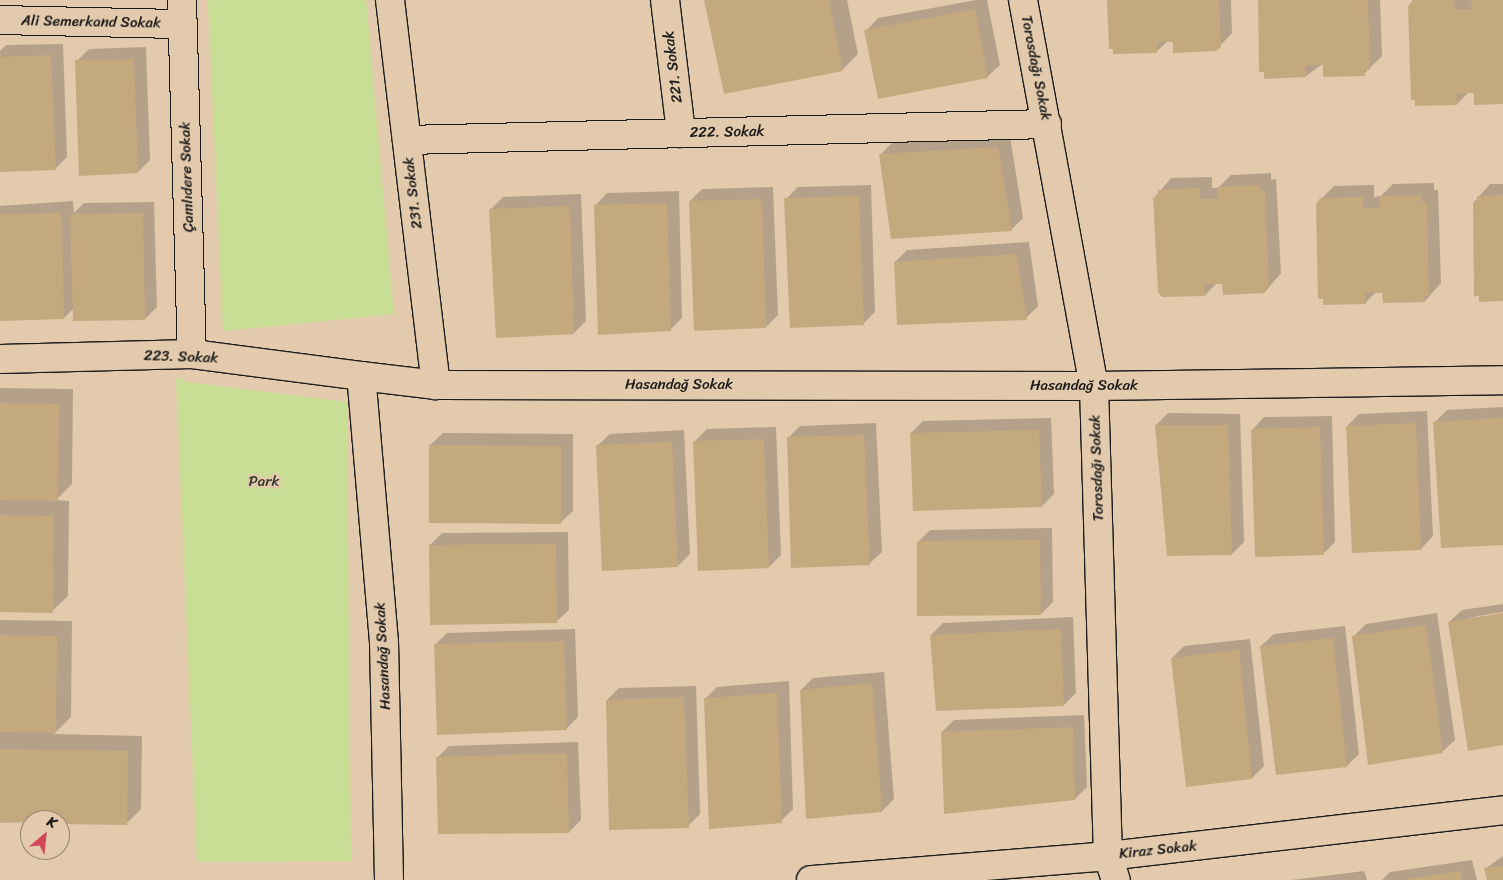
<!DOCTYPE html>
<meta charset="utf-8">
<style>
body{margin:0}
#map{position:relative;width:1503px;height:880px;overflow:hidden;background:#e3caac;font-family:Sriracha,sans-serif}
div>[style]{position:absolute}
.green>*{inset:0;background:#c8de94}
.shadow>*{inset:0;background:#0003}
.building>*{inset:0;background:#c5a97e}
.roads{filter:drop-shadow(1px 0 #1c1c1c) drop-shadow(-1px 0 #1c1c1c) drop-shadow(0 1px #1c1c1c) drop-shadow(0 -1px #1c1c1c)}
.minor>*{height:28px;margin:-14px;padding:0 14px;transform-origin:14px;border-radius:14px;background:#e3caac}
span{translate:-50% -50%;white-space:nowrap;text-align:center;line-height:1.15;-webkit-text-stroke:5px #e3caac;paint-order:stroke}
.street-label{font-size:15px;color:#1c1c1c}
.park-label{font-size:15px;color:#36392e}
.north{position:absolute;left:20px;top:810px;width:50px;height:50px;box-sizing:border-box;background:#e3caac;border:1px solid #938472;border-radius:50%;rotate:28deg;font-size:14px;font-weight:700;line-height:20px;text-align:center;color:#1c1c1c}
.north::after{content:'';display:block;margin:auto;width:18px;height:22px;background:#d1495b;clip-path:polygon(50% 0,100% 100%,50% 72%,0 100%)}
</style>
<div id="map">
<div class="green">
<div style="clip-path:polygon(208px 0,366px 0,394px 314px,223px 331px)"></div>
<div style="clip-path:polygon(176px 377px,186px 382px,347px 402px,351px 861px,197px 862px)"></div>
</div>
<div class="shadow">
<div style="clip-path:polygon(706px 0,847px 0,858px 54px,842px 70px)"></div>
<div style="clip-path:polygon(976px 0,987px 0,1000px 65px,987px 77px,866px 31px,878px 18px)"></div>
<div style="clip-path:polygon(1109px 0,1231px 0,1232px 33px,1216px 50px,1168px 41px,1156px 52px)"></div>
<div style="clip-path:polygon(1261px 0,1380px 0,1382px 56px,1364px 74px,1324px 63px,1306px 76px)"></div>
<div style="clip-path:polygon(1414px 0,1503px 0,1503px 103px,1469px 92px,1457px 104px,1416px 105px)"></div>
<div style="clip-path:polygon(63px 44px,67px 157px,55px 169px,0 171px,0 51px,6px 45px)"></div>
<div style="clip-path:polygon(146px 47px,150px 160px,138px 172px,77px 61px,89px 49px)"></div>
<div style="clip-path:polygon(1010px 136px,1023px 218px,1011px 230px,881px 154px,893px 142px)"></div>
<div style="clip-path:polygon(1271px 173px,1271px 180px,1276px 179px,1281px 273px,1265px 292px,1217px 283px,1205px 295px,1155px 197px,1171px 178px,1212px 177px,1212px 188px,1218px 188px,1231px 175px)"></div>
<div style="clip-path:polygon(1434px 183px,1434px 190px,1438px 190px,1441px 283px,1425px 301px,1376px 292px,1365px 303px,1321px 199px,1334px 186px,1374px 185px,1374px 197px,1381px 196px,1393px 184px)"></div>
<div style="clip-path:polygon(1490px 184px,1503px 184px,1503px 300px,1474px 202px)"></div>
<div style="clip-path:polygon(871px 185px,875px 312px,863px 324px,786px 199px,798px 187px)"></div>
<div style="clip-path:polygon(773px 187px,778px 315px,766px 327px,690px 201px,702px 189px)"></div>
<div style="clip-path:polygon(679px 191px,682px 318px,670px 330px,595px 206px,607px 193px)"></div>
<div style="clip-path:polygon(581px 194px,586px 321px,574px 333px,491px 209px,503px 197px)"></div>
<div style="clip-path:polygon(73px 201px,74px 213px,84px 203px,154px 202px,157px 307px,145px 319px,74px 308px,64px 318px,0 320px,0 206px)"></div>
<div style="clip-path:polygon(1029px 242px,1038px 306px,1026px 318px,895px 262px,907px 250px)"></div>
<div style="clip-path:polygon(0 388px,73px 389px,72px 484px,56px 500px,69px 501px,68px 596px,52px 611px,0 611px)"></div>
<div style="clip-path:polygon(1503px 407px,1503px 543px,1435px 422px,1447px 410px)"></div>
<div style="clip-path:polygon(1427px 411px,1433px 536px,1421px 549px,1347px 426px,1359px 414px)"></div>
<div style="clip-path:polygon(1168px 413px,1240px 414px,1244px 542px,1232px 554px,1156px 425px)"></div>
<div style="clip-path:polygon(1332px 416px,1335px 542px,1323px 554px,1252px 430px,1264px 417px)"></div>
<div style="clip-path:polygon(1051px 418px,1054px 494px,1042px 506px,911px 433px,923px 421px)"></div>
<div style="clip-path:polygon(876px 423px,882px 552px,869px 564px,788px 438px,800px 426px)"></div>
<div style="clip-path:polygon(776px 427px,781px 555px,769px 567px,694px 442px,707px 429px)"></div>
<div style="clip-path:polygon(684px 430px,690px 554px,678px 566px,597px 446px,610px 434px)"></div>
<div style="clip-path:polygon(443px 433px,573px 434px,573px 511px,560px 523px,430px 445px)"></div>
<div style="clip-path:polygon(1052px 528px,1053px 602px,1041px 614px,918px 542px,930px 530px)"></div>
<div style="clip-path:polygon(568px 532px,569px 610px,556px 622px,430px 545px,442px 533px)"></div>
<div style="clip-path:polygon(1503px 604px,1503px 612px,1461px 619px,1503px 614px,1503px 743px,1449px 622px,1462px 610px)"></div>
<div style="clip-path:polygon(1437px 613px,1455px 740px,1442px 752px,1354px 636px,1366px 624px)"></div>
<div style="clip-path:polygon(1073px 617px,1076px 693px,1064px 705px,931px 635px,943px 623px)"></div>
<div style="clip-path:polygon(0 620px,72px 621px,71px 717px,54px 734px,142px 736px,141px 809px,126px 824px,0 822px)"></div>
<div style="clip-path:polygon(1345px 626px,1359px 754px,1347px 766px,1261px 646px,1274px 634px)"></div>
<div style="clip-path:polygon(575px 629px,578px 717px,566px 729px,435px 645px,447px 633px)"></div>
<div style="clip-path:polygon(1250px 639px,1264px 766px,1252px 778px,1172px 658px,1184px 646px)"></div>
<div style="clip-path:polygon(884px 672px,894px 799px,882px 811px,801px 690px,813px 678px)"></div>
<div style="clip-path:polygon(789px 681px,793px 809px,781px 821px,705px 699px,717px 687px)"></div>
<div style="clip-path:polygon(696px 686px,700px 814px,688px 826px,607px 700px,619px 688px)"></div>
<div style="clip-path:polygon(1084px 715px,1087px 787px,1075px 799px,942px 732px,954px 720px)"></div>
<div style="clip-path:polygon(578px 742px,581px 820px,569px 832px,437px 758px,449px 746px)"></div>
<div style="clip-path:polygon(1503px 856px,1503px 880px,1488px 880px,1485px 869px)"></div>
<div style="clip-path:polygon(1472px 860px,1477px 880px,1382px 880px,1390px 872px)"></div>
<div style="clip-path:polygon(1364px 871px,1367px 880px,1291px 880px)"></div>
</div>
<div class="building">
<div style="clip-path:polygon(704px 0,829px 0,843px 71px,724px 94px)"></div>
<div style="clip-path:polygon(1107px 0,1219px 0,1221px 47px,1216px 51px,1173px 53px,1173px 42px,1157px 42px,1157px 53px,1113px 54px,1113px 49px,1109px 49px)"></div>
<div style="clip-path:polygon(1258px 0,1368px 0,1370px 70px,1365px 70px,1365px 76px,1323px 77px,1323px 65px,1305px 65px,1306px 77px,1264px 79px,1264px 72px,1259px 72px)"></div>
<div style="clip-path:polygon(1413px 0,1454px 0,1455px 9px,1472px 9px,1471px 0,1503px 0,1503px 104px,1474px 105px,1474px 93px,1457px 93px,1457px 105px,1415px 106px,1415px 100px,1411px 100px,1408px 6px)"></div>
<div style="clip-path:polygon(975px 9px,988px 78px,878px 99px,864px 30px)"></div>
<div style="clip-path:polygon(51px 55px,56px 170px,0 172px,0 57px)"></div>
<div style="clip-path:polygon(134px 59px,138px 173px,79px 176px,75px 60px)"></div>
<div style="clip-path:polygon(998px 147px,1012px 231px,891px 239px,879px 154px)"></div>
<div style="clip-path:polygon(1259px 185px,1260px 191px,1265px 191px,1269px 286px,1265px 287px,1265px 293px,1223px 295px,1222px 284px,1205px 284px,1205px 296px,1162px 297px,1158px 292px,1153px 197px,1158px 197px,1158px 190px,1200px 188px,1200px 199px,1218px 199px,1217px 187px)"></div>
<div style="clip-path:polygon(1422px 195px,1422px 202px,1427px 202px,1429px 296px,1424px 296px,1425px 302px,1383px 303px,1382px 293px,1365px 293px,1366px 304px,1323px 305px,1323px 299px,1318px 299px,1316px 205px,1320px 198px,1363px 197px,1363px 208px,1380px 208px,1379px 196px)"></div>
<div style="clip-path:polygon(1503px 195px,1503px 301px,1479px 302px,1479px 296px,1474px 296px,1473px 202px,1477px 202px,1477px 196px)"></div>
<div style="clip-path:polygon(859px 196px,864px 325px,790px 328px,784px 198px)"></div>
<div style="clip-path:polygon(762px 199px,766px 328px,694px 331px,689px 201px)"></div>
<div style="clip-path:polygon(667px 203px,671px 331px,598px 335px,594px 205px)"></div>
<div style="clip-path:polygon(570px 206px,574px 334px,496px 338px,489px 209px)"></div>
<div style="clip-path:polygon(62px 213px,64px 319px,0 321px,0 214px)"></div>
<div style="clip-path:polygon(143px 213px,145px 320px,73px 321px,70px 214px)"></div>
<div style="clip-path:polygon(1017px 254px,1027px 320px,897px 325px,894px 262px)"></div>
<div style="clip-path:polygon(0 403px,59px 404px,58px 501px,0 500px)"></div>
<div style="clip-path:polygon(1503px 418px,1503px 545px,1441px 548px,1433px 422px)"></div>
<div style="clip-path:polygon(1416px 423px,1421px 550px,1352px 553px,1346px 426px)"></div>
<div style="clip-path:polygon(1155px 425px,1228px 425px,1232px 555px,1167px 556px)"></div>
<div style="clip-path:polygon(1320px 427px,1324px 555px,1255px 557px,1251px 429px)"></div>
<div style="clip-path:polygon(1039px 430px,1042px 507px,913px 511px,910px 433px)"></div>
<div style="clip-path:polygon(864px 435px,870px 565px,791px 568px,787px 437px)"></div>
<div style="clip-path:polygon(764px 439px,769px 568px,698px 571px,693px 441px)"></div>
<div style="clip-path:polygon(672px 442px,678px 567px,602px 571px,596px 445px)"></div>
<div style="clip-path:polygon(429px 445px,561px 446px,561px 524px,429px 523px)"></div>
<div style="clip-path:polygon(0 515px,54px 516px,53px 613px,0 612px)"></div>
<div style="clip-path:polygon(1040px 540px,1041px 615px,917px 616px,917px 541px)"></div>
<div style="clip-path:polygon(556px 544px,557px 623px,430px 625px,429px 545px)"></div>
<div style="clip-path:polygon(1503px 613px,1503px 745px,1468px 751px,1448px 622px)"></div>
<div style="clip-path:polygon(1426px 625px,1443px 753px,1368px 765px,1352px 636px)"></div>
<div style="clip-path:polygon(1061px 629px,1064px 706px,936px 711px,930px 635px)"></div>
<div style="clip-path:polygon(0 635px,57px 636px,56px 733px,0 732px)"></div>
<div style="clip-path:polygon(1333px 638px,1347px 767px,1276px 775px,1260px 646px)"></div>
<div style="clip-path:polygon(564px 641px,567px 730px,437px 735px,434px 644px)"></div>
<div style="clip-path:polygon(1239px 650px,1252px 779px,1186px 787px,1171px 658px)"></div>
<div style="clip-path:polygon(872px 683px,882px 812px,806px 819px,800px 690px)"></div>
<div style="clip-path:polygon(777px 693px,782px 823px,709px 829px,704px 698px)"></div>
<div style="clip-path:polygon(684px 697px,689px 828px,609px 830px,606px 700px)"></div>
<div style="clip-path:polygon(1073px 727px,1075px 800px,944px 814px,941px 732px)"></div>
<div style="clip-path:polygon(0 749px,128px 751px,127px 825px,60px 824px,60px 820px,0 823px)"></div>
<div style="clip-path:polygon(567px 753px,569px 833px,438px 834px,436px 757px)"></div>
<div style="clip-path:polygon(1503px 866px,1503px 880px,1487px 880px,1484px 868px)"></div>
<div style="clip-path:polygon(1460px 871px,1462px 880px,1407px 880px,1407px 879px)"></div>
</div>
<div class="roads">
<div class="minor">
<div style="left:182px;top:0;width:354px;rotate:88.4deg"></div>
<div style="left:390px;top:0;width:388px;rotate:83.2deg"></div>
<div style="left:665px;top:0;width:134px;rotate:83.1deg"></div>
<div style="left:1023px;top:0;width:392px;rotate:79.6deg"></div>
<div style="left:1094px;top:386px;width:470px;rotate:88.3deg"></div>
<div style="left:1108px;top:856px;width:25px;rotate:72deg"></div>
<div style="left:0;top:20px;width:183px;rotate:1.3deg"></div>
<div style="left:407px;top:140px;width:640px;rotate:-1.43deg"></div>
<div style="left:0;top:359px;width:192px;rotate:-1.5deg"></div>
<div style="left:192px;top:354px;width:170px;rotate:7.4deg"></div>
<div style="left:389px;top:880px;width:238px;rotate:-91.2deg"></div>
<div style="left:384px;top:642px;width:267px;rotate:-94.9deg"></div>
<div style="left:361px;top:376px;width:76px;rotate:6.8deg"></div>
<div style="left:436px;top:385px;width:658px;rotate:0.09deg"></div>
<div style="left:1094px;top:386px;width:409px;rotate:-0.8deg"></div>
<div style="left:811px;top:880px;width:298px;rotate:-4.6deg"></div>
<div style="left:1108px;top:856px;width:398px;rotate:-6.6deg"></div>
</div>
</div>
<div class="street-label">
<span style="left:91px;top:22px;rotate:1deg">Ali Semerkand Sokak</span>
<span style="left:673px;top:67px;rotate:-97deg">221. Sokak</span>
<span style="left:1036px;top:68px;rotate:79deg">Torosdağı Sokak</span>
<span style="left:727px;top:132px;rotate:-1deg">222. Sokak</span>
<span style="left:187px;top:177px;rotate:-92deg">Çamlıdere Sokak</span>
<span style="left:413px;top:193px;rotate:-97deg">231. Sokak</span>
<span style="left:181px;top:357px;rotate:2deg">223. Sokak</span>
<span style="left:679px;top:385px">Hasandağ Sokak</span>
<span style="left:1084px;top:386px">Hasandağ Sokak</span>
<span style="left:1097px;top:468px;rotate:-92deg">Torosdağı Sokak</span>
<span style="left:383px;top:656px;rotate:-93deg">Hasandağ Sokak</span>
<span style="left:1158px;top:850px;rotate:-6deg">Kiraz Sokak</span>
</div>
<div class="park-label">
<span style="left:264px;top:482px">Park</span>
</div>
<div class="north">K</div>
</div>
